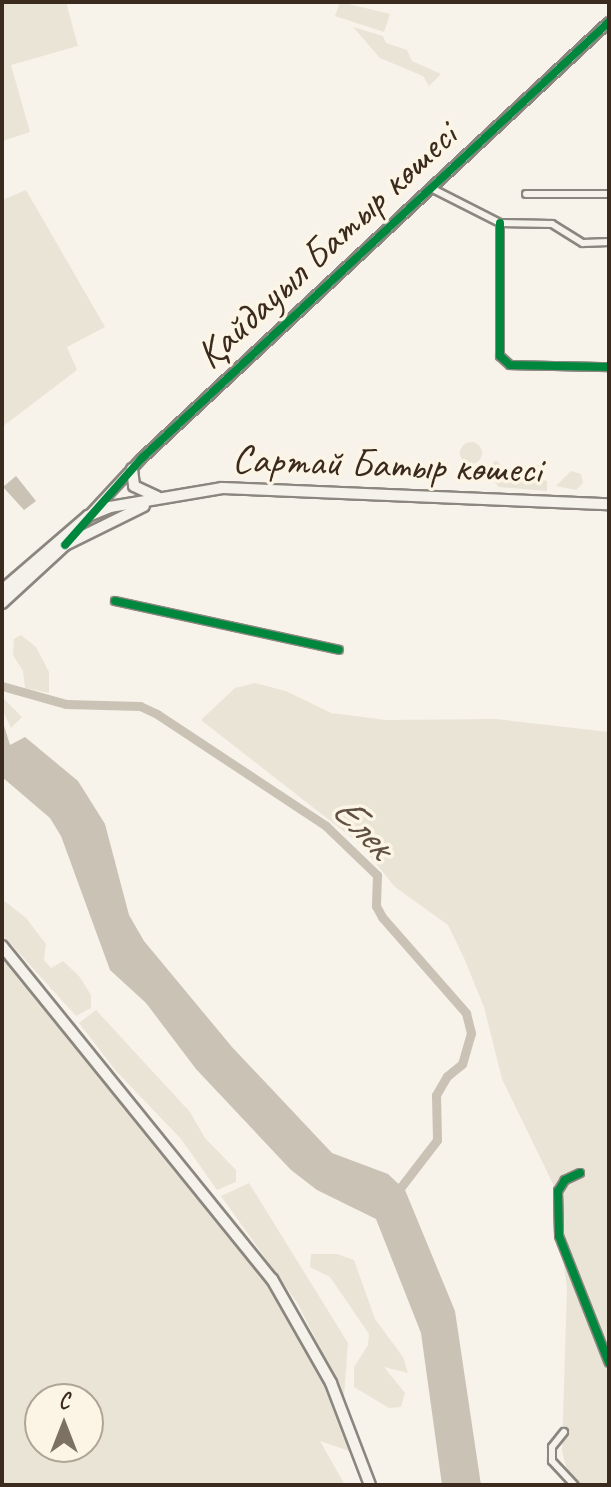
<!DOCTYPE html>
<meta charset="utf-8">
<style>
body{margin:0}
#map{position:relative;width:611px;height:1487px;overflow:hidden;background:#f7f3ea;font-family:Caveat,sans-serif}
div>[style]{position:absolute}
.green>*{inset:0;background:#eae4d7}
.round{border-radius:50%}
.water>*{inset:0;background:#cac2b5}
.river>*{height:9px;margin:-4.5px;padding:0 4.5px;transform-origin:4.5px;border-radius:4.5px;background:#cac2b5}
.roads{filter:drop-shadow(2px 0 #8b867f) drop-shadow(-2px 0 #8b867f) drop-shadow(0 2px #8b867f) drop-shadow(0 -2px #8b867f)}
.minor>*{height:6px;margin:-3px;padding:0 3px;transform-origin:3px;border-radius:3px;background:#f5f2ec}
.tertiary>*{height:8px;margin:-4px;padding:0 4px;transform-origin:4px;border-radius:4px;background:#f5f2ec}
.trunk>*{height:10px;margin:-5px;padding:0 5px;transform-origin:5px;border-radius:5px;background:#f5f2ec}
.cycleway>*{height:8px;margin:-4px;padding:0 4px;transform-origin:4px;border-radius:4px;background:#00873e}
span{translate:-50% -50%;white-space:nowrap;text-align:center;line-height:1.15;-webkit-text-stroke:7px #fcf5e5;paint-order:stroke}
.street-label{font-size:40px;color:#3b2a1e}
.water-label{font-size:42px;color:#605144;font-style:italic}
.frame{position:absolute;inset:0;border:4px solid #3b2a1e;pointer-events:none}
.north{position:absolute;left:24px;top:1383px;width:80px;height:80px;box-sizing:border-box;background:#fcf5e5;border:2px solid #afa495;border-radius:50%;rotate:0deg;font-size:22px;font-weight:700;line-height:32px;text-align:center;color:#3b2a1e}
.north::after{content:'';display:block;margin:auto;width:28px;height:36px;background:#7d7065;clip-path:polygon(50% 0,100% 100%,50% 72%,0 100%)}
</style>
<div id="map">
<div class="green">
<div style="clip-path:polygon(2px 2px,66px 2px,78px 46px,11px 65px,30px 132px,2px 141px)"></div>
<div style="clip-path:polygon(340px 2px,390px 14px,384px 32px,335px 16px)"></div>
<div style="clip-path:polygon(353px 27px,383px 36px,386px 43px,407px 50px,412px 61px,441px 74px,429px 86px,423px 76px,380px 58px)"></div>
<div style="clip-path:polygon(26px 190px,105px 327px,67px 347px,77px 370px,2px 427px,2px 200px)"></div>
<div class="round" style="left:460px;top:442px;width:22px;height:22px"></div>
<div style="clip-path:polygon(496px 460px,504px 468px,542px 465px,527px 476px,547px 481px,547px 491px,499px 487px,485px 472px)"></div>
<div style="clip-path:polygon(571px 471px,581px 474px,583px 483px,576px 490px,556px 486px)"></div>
<div style="clip-path:polygon(21px 635px,36px 647px,49px 672px,49px 693px,25px 688px,23px 671px,13px 655px,14px 639px)"></div>
<div style="clip-path:polygon(255px 683px,286px 691px,331px 713px,386px 720px,496px 719px,609px 732px,609px 1485px,571px 1485px,562px 1451px,567px 1288px,553px 1184px,502px 1079px,484px 1007px,464px 958px,448px 925px,395px 887px,360px 844px,201px 720px,235px 688px)"></div>
<div style="clip-path:polygon(2px 697px,22px 717px,11px 728px,2px 709px)"></div>
<div style="clip-path:polygon(2px 899px,26px 918px,46px 944px,44px 960px,51px 968px,63px 961px,79px 976px,91px 995px,91px 1008px,76px 1016px,2px 934px)"></div>
<div style="clip-path:polygon(evenodd,2px 954px,266px 1281px,325px 1384px,352px 1452px,320px 1441px,345px 1485px,2px 1485px,2px 954px,40px 1399px,88px 1399px,88px 1447px,40px 1447px,40px 1399px)"></div>
<div style="clip-path:polygon(96px 1010px,190px 1112px,205px 1138px,236px 1170px,236px 1182px,217px 1190px,181px 1139px,116px 1071px,79px 1023px)"></div>
<div style="clip-path:polygon(249px 1183px,348px 1343px,344px 1396px,298px 1304px,221px 1196px)"></div>
<div style="clip-path:polygon(311px 1254px,337px 1254px,354px 1260px,375px 1319px,403px 1357px,408px 1373px,384px 1367px,405px 1393px,401px 1407px,389px 1408px,354px 1387px,354px 1367px,368px 1345px,369px 1334px,330px 1277px,310px 1267px)"></div>
</div>
<div class="water">
<div style="clip-path:polygon(16px 476px,36px 501px,24px 510px,3px 487px)"></div>
<div style="clip-path:polygon(2px 719px,10px 745px,25px 737px,78px 781px,105px 824px,129px 915px,144px 941px,232px 1047px,332px 1153px,388px 1174px,405px 1190px,455px 1311px,481px 1485px,442px 1485px,421px 1333px,376px 1219px,317px 1190px,291px 1170px,196px 1069px,146px 1003px,110px 970px,61px 836px,50px 818px,2px 777px)"></div>
</div>
<div class="river">
<div style="left:2px;top:686px;width:66px;rotate:15.7deg"></div>
<div style="left:66px;top:704px;width:74px;rotate:1.5deg"></div>
<div style="left:140px;top:706px;width:19px;rotate:25deg"></div>
<div style="left:157px;top:714px;width:203px;rotate:33.5deg"></div>
<div style="left:326px;top:826px;width:71px;rotate:43.9deg"></div>
<div style="left:377px;top:875px;width:31px;rotate:92deg"></div>
<div style="left:376px;top:906px;width:13px;rotate:61deg"></div>
<div style="left:382px;top:917px;width:128px;rotate:48.8deg"></div>
<div style="left:466px;top:1013px;width:21px;rotate:76deg"></div>
<div style="left:471px;top:1033px;width:32px;rotate:106deg"></div>
<div style="left:462px;top:1064px;width:19px;rotate:141deg"></div>
<div style="left:447px;top:1076px;width:22px;rotate:120deg"></div>
<div style="left:436px;top:1095px;width:45px;rotate:88.7deg"></div>
<div style="left:437px;top:1140px;width:71px;rotate:127.5deg"></div>
</div>
<div class="roads">
<div class="minor">
<div style="left:431px;top:188px;width:77px;rotate:26.9deg"></div>
<div style="left:500px;top:223px;width:52px;rotate:1.1deg"></div>
<div style="left:552px;top:224px;width:36px;rotate:32deg"></div>
<div style="left:583px;top:243px;width:26px;rotate:-2deg"></div>
<div style="left:526px;top:194px;width:83px"></div>
<div style="left:500px;top:223px;width:133px;rotate:90deg"></div>
<div style="left:500px;top:356px;width:13px;rotate:42deg"></div>
<div style="left:510px;top:365px;width:99px;rotate:1.2deg"></div>
<div style="left:115px;top:601px;width:229px;rotate:12.3deg"></div>
<div style="left:580px;top:1173px;width:17px;rotate:155deg"></div>
<div style="left:565px;top:1180px;width:13px;rotate:122deg"></div>
<div style="left:558px;top:1191px;width:45px;rotate:88.7deg"></div>
<div style="left:559px;top:1236px;width:136px;rotate:68.5deg"></div>
<div style="left:564px;top:1432px;width:19px;rotate:129deg"></div>
<div style="left:552px;top:1447px;width:14px;rotate:90deg"></div>
<div style="left:552px;top:1461px;width:33px;rotate:47deg"></div>
</div>
<div class="tertiary">
<div style="left:91px;top:513px;width:74px;rotate:-47.2deg"></div>
<div style="left:141px;top:459px;width:640px;rotate:-43.04deg"></div>
</div>
<div class="trunk">
<div style="left:132px;top:469px;width:17px;rotate:83deg"></div>
<div style="left:134px;top:486px;width:26px;rotate:25deg"></div>
<div style="left:2px;top:590px;width:113px;rotate:-40.7deg"></div>
<div style="left:88px;top:516px;width:24px;rotate:-22deg"></div>
<div style="left:110px;top:507px;width:114px;rotate:-9.6deg"></div>
<div style="left:222px;top:488px;width:387px;rotate:2.4deg"></div>
<div style="left:2px;top:603px;width:86px;rotate:-42.6deg"></div>
<div style="left:65px;top:545px;width:88px;rotate:-26.3deg"></div>
<div style="left:2px;top:946px;width:429px;rotate:51deg"></div>
<div style="left:272px;top:1279px;width:120px;rotate:60.4deg"></div>
<div style="left:331px;top:1383px;width:109px;rotate:69.1deg"></div>
</div>
</div>
<div class="cycleway">
<div style="left:500px;top:223px;width:133px;rotate:90deg"></div>
<div style="left:500px;top:356px;width:13px;rotate:42deg"></div>
<div style="left:510px;top:365px;width:99px;rotate:1.2deg"></div>
<div style="left:65px;top:545px;width:115px;rotate:-48.5deg"></div>
<div style="left:141px;top:459px;width:640px;rotate:-43.04deg"></div>
<div style="left:115px;top:601px;width:229px;rotate:12.3deg"></div>
<div style="left:580px;top:1173px;width:17px;rotate:155deg"></div>
<div style="left:565px;top:1180px;width:13px;rotate:122deg"></div>
<div style="left:558px;top:1191px;width:45px;rotate:88.7deg"></div>
<div style="left:559px;top:1236px;width:136px;rotate:68.5deg"></div>
</div>
<div class="street-label">
<span style="left:326px;top:245px;rotate:-43deg">Қайдауыл Батыр көшесі</span>
<span style="left:387px;top:464px;rotate:2deg">Сартай Батыр көшесі</span>
</div>
<div class="water-label">
<span style="left:363px;top:827px;rotate:46deg">Елек</span>
</div>
<div class="frame"></div>
<div class="north">С</div>
</div>
